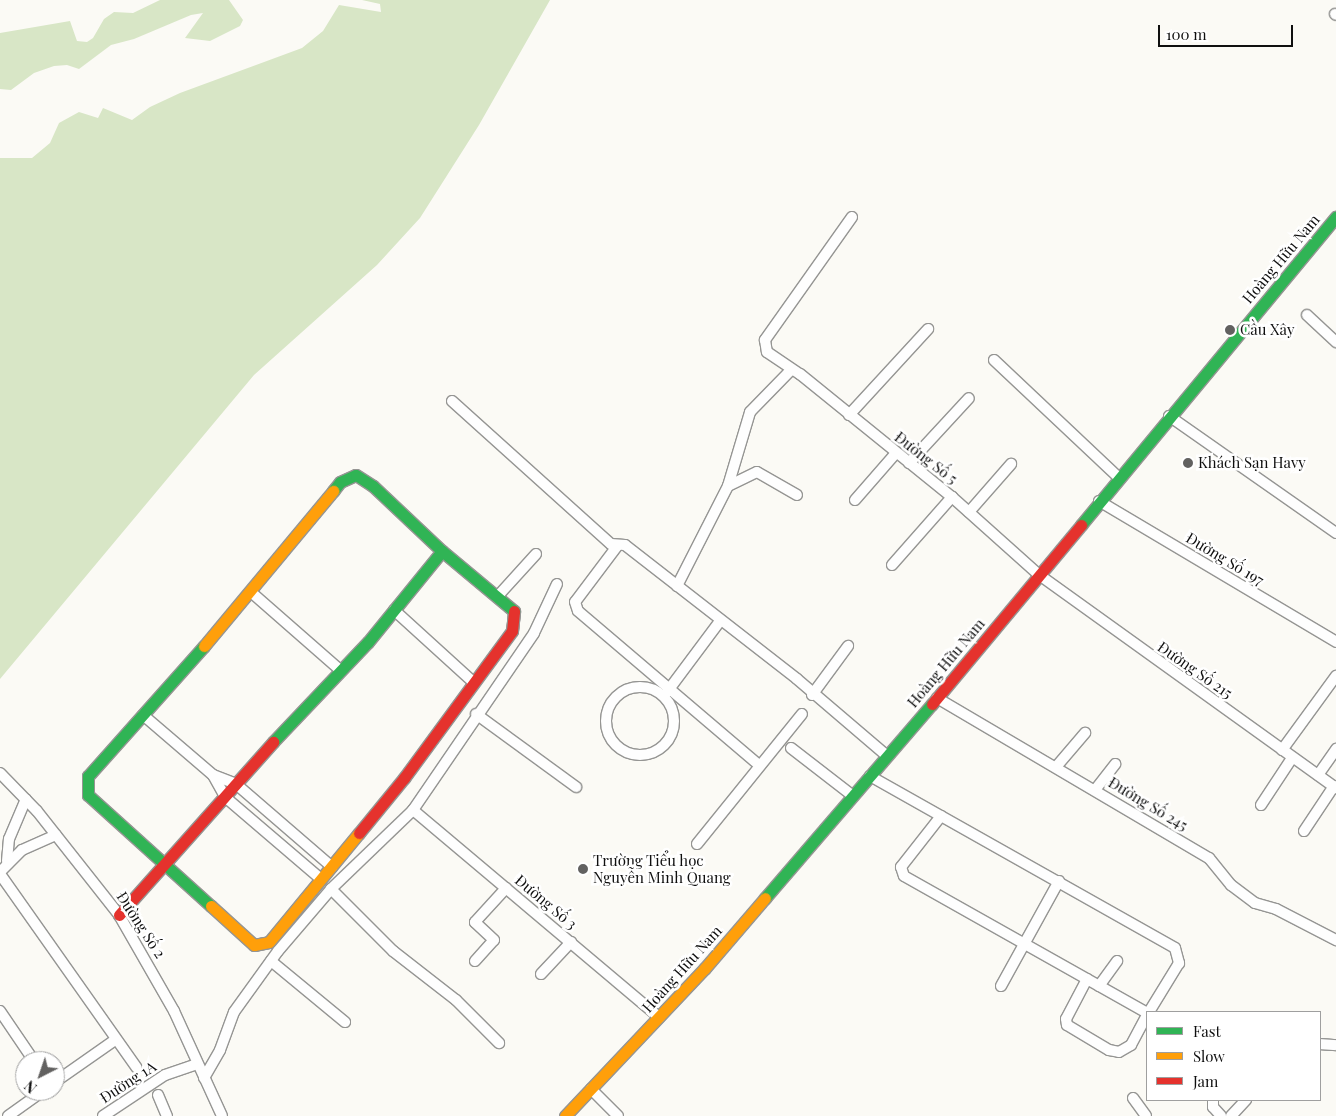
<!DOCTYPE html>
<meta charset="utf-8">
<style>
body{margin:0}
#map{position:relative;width:1336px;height:1116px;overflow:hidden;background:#fbfaf5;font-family:"Playfair Display",serif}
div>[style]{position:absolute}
.forest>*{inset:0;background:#d8e6c6}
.roads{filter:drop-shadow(1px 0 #959593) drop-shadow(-1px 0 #959593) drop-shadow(0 1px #959593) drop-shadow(0 -1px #959593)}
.street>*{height:10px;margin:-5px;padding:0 5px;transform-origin:5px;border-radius:5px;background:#fefefe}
.street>.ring{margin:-5px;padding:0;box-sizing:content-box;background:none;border:10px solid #fefefe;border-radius:50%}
.fast>*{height:11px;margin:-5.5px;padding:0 5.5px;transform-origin:5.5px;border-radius:5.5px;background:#30b455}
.slow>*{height:11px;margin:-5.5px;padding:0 5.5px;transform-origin:5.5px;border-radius:5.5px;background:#ff9f0a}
.jam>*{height:11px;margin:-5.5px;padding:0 5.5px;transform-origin:5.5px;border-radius:5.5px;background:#e5322d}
.dots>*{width:14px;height:14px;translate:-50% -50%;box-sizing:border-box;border:2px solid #fff;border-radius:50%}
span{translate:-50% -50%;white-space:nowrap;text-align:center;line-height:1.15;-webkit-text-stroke:5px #fff;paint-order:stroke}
.street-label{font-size:15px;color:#0f0f0f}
.poi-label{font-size:15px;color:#0f0f0f}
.left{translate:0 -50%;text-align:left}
.legend{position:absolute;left:1146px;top:1011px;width:175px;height:90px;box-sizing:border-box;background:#fff;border:1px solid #9f9f9f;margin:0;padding:6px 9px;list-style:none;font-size:15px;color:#0f0f0f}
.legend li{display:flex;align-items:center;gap:10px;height:25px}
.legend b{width:25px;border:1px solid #9f9f9f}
.north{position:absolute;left:15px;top:1051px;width:50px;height:50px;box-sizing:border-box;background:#fff;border:1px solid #9f9f9f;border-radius:50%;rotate:221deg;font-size:14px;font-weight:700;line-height:20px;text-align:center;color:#0f0f0f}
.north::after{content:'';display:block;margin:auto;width:18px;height:22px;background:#626160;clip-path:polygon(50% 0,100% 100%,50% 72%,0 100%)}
.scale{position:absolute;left:1158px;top:25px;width:135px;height:22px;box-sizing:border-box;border:2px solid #0f0f0f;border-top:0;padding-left:6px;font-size:15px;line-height:18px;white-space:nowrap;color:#0f0f0f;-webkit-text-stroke:4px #fff;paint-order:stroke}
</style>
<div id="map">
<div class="forest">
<div style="clip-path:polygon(160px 0,229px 0,243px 20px,240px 26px,210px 41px,185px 38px,203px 13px,191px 15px,134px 39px,111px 45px,79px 69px,67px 65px,54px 66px,34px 73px,11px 90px,0 89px,0 33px,70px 21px,77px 41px,87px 42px,93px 38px,104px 19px,114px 12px,133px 13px)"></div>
<div style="clip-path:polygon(362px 0,550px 0,479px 125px,420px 218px,377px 265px,254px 375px,0 679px,0 158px,32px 158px,50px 143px,59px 123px,79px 112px,98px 118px,103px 108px,132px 120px,150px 107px,180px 93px,302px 48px,323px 31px,339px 5px,381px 12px,380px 4px)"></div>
</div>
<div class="roads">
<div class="street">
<div style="left:1335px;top:14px;width:1px;rotate:45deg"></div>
<div style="left:852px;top:217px;width:151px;rotate:125.3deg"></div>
<div style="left:765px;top:340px;width:12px;rotate:81deg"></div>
<div style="left:767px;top:352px;width:40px;rotate:34deg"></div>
<div style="left:800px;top:374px;width:196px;rotate:39deg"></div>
<div style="left:952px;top:497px;width:115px;rotate:41.8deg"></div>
<div style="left:1038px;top:574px;width:367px;rotate:35.7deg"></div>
<div style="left:1307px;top:315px;width:40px;rotate:43deg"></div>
<div style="left:994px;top:360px;width:170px;rotate:43.3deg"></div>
<div style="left:452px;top:401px;width:214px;rotate:42deg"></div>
<div style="left:611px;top:544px;width:14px;rotate:4deg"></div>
<div style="left:625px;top:545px;width:218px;rotate:37.9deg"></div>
<div style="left:797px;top:679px;width:118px;rotate:40.5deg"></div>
<div style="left:849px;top:415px;width:117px;rotate:-47.4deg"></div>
<div style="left:1169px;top:416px;width:204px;rotate:35deg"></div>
<div style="left:909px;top:463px;width:88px;rotate:-47.3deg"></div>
<div style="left:728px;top:486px;width:77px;rotate:-73.4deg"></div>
<div style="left:750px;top:412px;width:59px;rotate:-45.7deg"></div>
<div style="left:855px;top:500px;width:62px;rotate:-48.9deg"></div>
<div style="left:1099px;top:501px;width:276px;rotate:30.7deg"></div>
<div style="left:969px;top:512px;width:64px;rotate:-48.8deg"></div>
<div style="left:618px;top:545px;width:71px;rotate:127deg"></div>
<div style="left:575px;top:602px;width:9px;rotate:72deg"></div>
<div style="left:578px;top:611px;width:238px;rotate:40.4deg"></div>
<div style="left:892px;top:565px;width:91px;rotate:-48.6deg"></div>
<div style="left:677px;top:586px;width:112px;rotate:-63deg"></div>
<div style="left:728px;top:486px;width:32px;rotate:-26deg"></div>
<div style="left:757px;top:472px;width:46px;rotate:29.9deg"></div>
<div style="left:251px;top:592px;width:118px;rotate:41.2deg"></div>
<div style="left:497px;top:597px;width:58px;rotate:-47.8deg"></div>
<div style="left:394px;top:610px;width:107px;rotate:42.3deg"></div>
<div class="ring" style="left:606px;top:687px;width:58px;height:58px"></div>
<div style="left:667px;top:692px;width:89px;rotate:-53.3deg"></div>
<div style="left:812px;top:695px;width:61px;rotate:-53.7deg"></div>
<div style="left:937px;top:698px;width:316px;rotate:30.5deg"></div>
<div style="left:1209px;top:858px;width:35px;rotate:51deg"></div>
<div style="left:1231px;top:885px;width:30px;rotate:37deg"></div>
<div style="left:1255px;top:903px;width:22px;rotate:16deg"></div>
<div style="left:1276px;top:909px;width:68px;rotate:27.3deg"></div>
<div style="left:476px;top:714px;width:124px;rotate:36.1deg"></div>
<div style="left:143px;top:715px;width:92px;rotate:40.6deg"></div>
<div style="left:213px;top:775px;width:25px;rotate:21deg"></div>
<div style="left:236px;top:784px;width:127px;rotate:40.8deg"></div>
<div style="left:791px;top:748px;width:78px;rotate:37.7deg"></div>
<div style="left:1282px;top:750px;width:92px;rotate:-53.9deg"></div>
<div style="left:1056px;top:767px;width:45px;rotate:-49.5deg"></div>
<div style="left:0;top:773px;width:53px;rotate:45.8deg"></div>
<div style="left:37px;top:811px;width:132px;rotate:51.7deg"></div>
<div style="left:119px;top:915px;width:111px;rotate:60.2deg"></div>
<div style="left:174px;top:1011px;width:115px;rotate:65.4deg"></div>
<div style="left:213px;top:775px;width:25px;rotate:61deg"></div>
<div style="left:225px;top:797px;width:126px;rotate:40.5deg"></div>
<div style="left:1318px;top:775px;width:32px;rotate:-55deg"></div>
<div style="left:870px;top:776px;width:350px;rotate:29.4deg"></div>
<div style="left:1175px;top:948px;width:16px;rotate:75deg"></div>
<div style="left:1179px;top:963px;width:57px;rotate:121.5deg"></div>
<div style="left:1095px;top:790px;width:33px;rotate:-52deg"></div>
<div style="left:1261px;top:805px;width:56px;rotate:-56.6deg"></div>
<div style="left:413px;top:810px;width:322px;rotate:40.1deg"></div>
<div style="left:941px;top:816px;width:65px;rotate:128.1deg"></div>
<div style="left:901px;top:867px;width:9px;rotate:72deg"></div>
<div style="left:904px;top:876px;width:279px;rotate:29.4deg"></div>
<div style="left:1304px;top:831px;width:54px;rotate:-56.3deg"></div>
<div style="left:697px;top:844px;width:167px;rotate:-51.1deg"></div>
<div style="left:7px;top:861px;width:22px;rotate:-85deg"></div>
<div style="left:9px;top:839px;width:43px;rotate:-67deg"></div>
<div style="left:0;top:872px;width:31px;rotate:-45deg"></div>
<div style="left:22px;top:850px;width:37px;rotate:-24deg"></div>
<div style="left:0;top:874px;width:237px;rotate:54.8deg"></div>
<div style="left:331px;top:889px;width:88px;rotate:45deg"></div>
<div style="left:393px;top:951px;width:80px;rotate:37.9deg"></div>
<div style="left:456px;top:1000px;width:61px;rotate:45deg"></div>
<div style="left:271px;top:961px;width:96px;rotate:39.5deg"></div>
<div style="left:475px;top:961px;width:28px;rotate:-48deg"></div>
<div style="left:494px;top:940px;width:26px;rotate:-137deg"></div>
<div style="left:475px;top:922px;width:46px;rotate:-47.6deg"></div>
<div style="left:541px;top:974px;width:44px;rotate:-46.8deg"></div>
<div style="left:1087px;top:979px;width:45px;rotate:117.7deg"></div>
<div style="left:1066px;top:1019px;width:6px;rotate:81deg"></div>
<div style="left:1067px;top:1025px;width:49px;rotate:30.8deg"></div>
<div style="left:1109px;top:1050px;width:10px;rotate:11deg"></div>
<div style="left:1119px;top:1052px;width:14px;rotate:-30deg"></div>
<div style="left:1131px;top:1045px;width:34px;rotate:-62deg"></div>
<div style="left:1001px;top:986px;width:120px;rotate:-61.1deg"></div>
<div style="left:1099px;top:986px;width:31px;rotate:-54deg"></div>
<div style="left:0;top:1011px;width:60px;rotate:55.8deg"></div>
<div style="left:1320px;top:1044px;width:16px;rotate:4deg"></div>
<div style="left:204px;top:1078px;width:32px;rotate:-60deg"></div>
<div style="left:220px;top:1050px;width:40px;rotate:-69.8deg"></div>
<div style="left:234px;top:1012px;width:75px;rotate:-54.2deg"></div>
<div style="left:278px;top:951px;width:82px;rotate:-49.5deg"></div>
<div style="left:331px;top:889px;width:114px;rotate:-43.9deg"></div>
<div style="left:413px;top:810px;width:214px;rotate:-55.6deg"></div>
<div style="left:534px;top:633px;width:54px;rotate:-64.9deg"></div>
<div style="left:55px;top:1082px;width:73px;rotate:-35deg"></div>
<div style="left:591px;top:1089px;width:38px;rotate:45deg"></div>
<div style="left:158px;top:1095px;width:23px;rotate:67deg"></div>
<div style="left:1133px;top:1098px;width:22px;rotate:54deg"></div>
<div style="left:1213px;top:1100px;width:7px;rotate:90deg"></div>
<div style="left:1213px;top:1107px;width:12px;rotate:48deg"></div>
<div style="left:8px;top:1116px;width:43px;rotate:-35.5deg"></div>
<div style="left:103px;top:1116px;width:74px;rotate:-33.5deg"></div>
<div style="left:165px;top:1075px;width:34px;rotate:-19deg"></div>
<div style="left:1231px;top:1116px;width:22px;rotate:-47deg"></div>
</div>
<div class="fast">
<div style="left:333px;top:491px;width:11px;rotate:-52deg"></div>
<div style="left:340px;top:482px;width:17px;rotate:-24deg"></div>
<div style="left:356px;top:475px;width:20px;rotate:33deg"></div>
<div style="left:373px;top:486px;width:95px;rotate:43.3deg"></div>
<div style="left:1081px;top:525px;width:400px;rotate:-50.4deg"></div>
<div style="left:204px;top:646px;width:174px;rotate:131.7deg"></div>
<div style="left:88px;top:776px;width:19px;rotate:90deg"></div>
<div style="left:88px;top:795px;width:166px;rotate:42.1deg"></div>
<div style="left:273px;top:742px;width:138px;rotate:-46.5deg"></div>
<div style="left:368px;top:642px;width:117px;rotate:-50.9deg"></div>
<div style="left:442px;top:551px;width:94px;rotate:39.8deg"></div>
<div style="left:765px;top:898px;width:256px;rotate:-49.3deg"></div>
</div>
<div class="slow">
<div style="left:204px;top:646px;width:202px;rotate:-50.2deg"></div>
<div style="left:211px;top:906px;width:58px;rotate:42.2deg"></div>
<div style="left:254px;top:945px;width:15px;rotate:-11deg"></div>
<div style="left:269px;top:942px;width:141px;rotate:-50.5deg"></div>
<div style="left:565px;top:1116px;width:204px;rotate:-46.6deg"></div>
<div style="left:705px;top:968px;width:92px;rotate:-49.4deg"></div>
</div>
<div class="jam">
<div style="left:932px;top:704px;width:233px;rotate:-50.2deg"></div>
<div style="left:359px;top:833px;width:71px;rotate:-50.7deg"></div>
<div style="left:404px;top:778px;width:182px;rotate:-53.7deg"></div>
<div style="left:512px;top:631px;width:20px;rotate:-84deg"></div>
<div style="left:119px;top:915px;width:232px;rotate:-48.3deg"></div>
</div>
</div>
<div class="dots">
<div style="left:1230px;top:330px;background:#626160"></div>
<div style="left:1188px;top:463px;background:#626160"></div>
<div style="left:583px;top:869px;background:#626160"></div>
</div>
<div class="street-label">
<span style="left:1281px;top:259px;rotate:-50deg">Hoàng Hữu Nam</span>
<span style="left:926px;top:458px;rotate:38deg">Đường Số 5</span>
<span style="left:1225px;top:559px;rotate:31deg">Đường Số 197</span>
<span style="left:946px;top:663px;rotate:-50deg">Hoàng Hữu Nam</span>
<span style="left:1195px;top:670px;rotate:35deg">Đường Số 215</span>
<span style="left:1148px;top:804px;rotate:31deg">Đường Số 245</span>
<span style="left:546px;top:902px;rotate:40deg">Đường Số 3</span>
<span style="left:141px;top:925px;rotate:57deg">Đường Số 2</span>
<span style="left:682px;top:969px;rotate:-48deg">Hoàng Hữu Nam</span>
<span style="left:128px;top:1082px;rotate:-33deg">Đường 1A</span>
</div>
<div class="poi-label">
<span class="left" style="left:1240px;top:330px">Cầu Xây</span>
<span class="left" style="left:1198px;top:463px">Khách Sạn Havy</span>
<span class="left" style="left:593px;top:869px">Trường Tiểu học<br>Nguyễn Minh Quang</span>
</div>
<ul class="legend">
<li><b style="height:6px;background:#30b455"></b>Fast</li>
<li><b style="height:6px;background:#ff9f0a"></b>Slow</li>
<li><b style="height:6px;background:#e5322d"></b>Jam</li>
</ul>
<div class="north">N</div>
<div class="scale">100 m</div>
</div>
